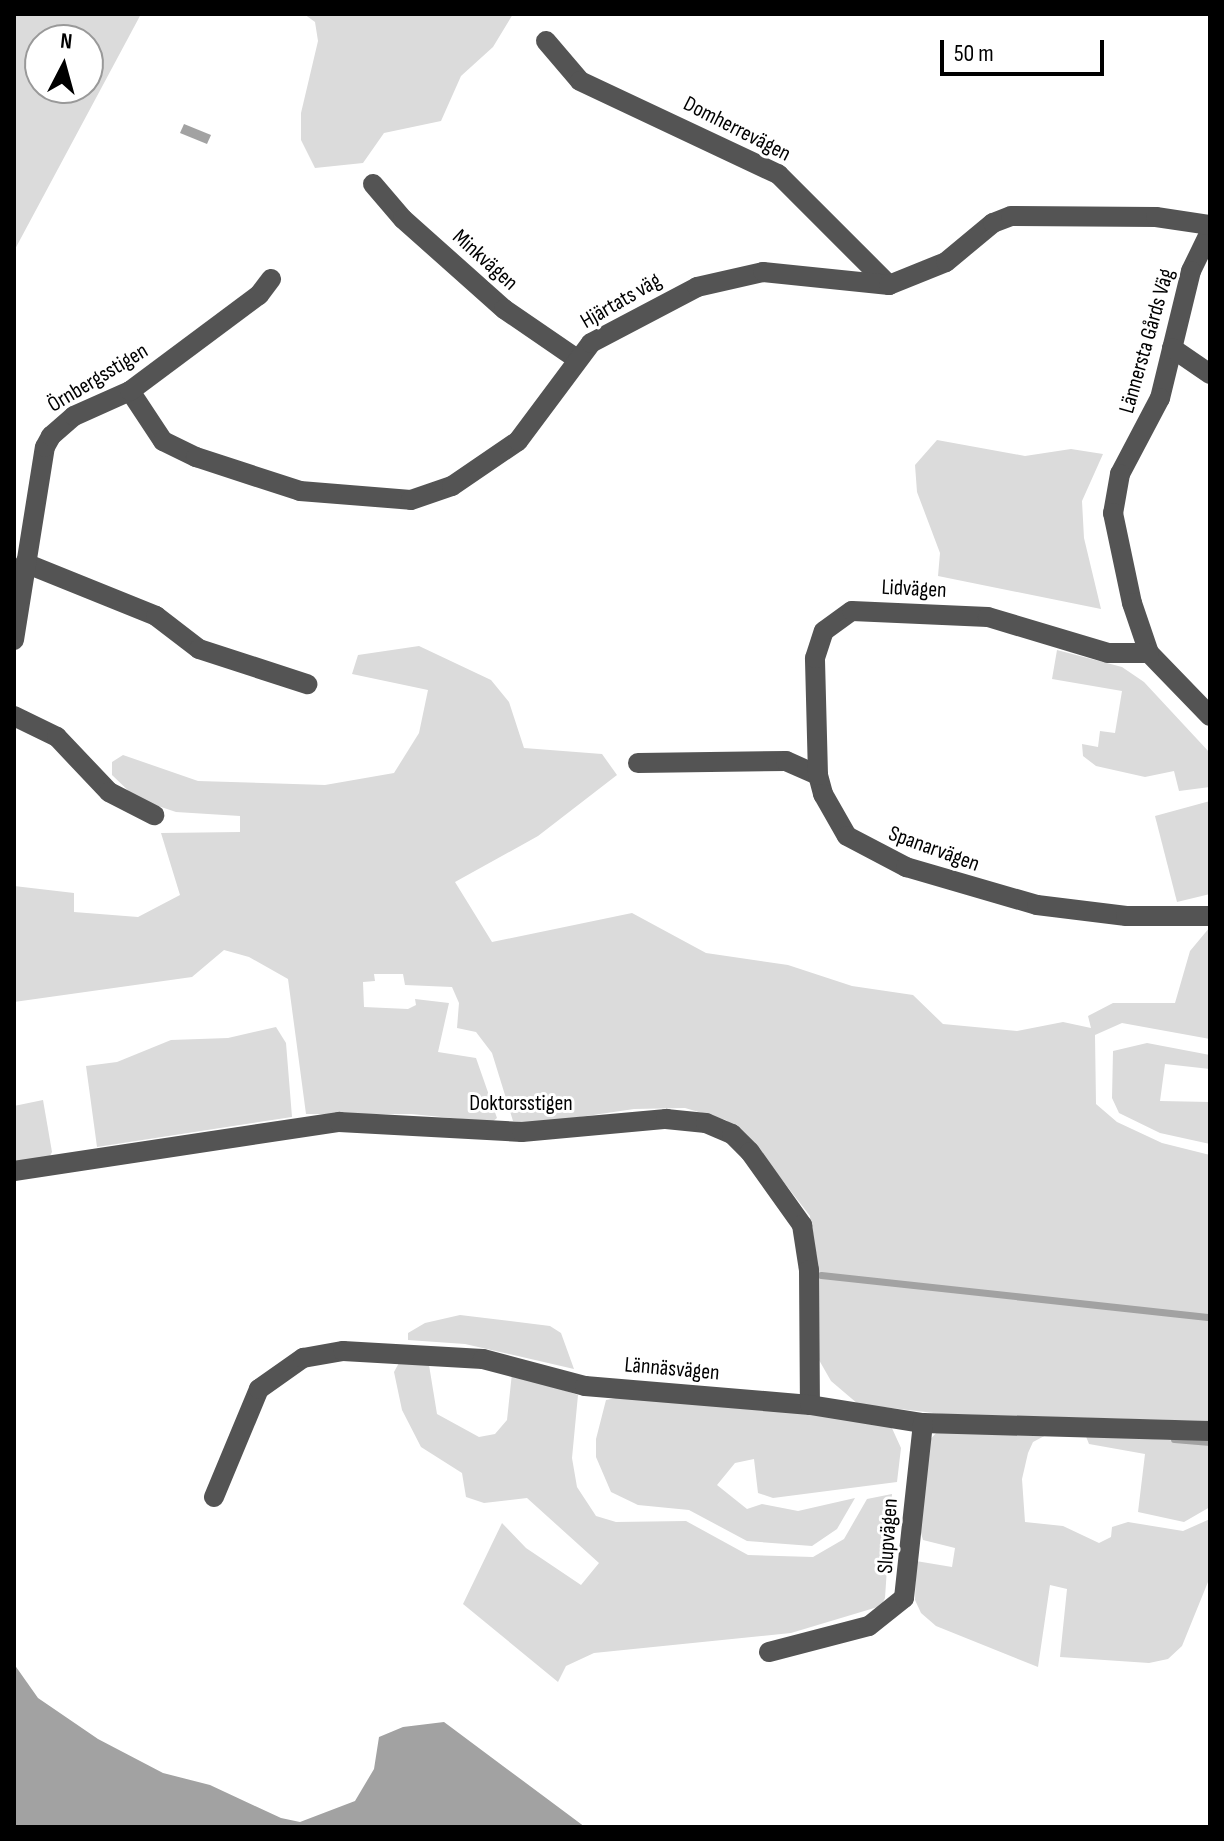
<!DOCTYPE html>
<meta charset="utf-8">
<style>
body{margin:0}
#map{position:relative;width:1224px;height:1841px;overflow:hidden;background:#fff;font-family:"Sofia Sans Condensed",sans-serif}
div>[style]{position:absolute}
.green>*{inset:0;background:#dbdbdb}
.water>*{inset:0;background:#a2a2a2}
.stream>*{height:7px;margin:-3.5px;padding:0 3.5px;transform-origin:3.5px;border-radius:3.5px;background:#a2a2a2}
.minor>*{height:20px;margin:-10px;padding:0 10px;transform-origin:10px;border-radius:10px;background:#545454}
span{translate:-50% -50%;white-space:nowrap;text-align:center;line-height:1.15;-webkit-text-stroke:6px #fff;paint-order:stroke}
.street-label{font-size:22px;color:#000}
.frame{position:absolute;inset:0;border:16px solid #000;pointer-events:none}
.north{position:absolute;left:24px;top:24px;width:80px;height:80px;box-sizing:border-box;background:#fff;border:2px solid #999;border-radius:50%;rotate:6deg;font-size:22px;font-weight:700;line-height:32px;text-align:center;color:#000}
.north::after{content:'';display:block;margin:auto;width:28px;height:36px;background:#000;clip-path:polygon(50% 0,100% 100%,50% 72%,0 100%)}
.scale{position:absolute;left:940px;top:40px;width:164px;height:36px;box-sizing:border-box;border:4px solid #000;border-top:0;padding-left:10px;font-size:24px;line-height:28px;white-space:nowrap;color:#000;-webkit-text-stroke:6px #fff;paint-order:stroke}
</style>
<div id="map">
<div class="green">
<div style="clip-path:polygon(evenodd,14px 14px,141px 14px,14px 251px,14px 14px,40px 40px,88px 40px,88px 88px,40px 88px,40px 40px)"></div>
<div style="clip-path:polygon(304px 14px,513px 14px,493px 47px,461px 76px,441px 121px,384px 133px,363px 163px,315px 168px,301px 140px,301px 113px,318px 41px,315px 22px)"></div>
<div style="clip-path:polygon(937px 440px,1025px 456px,1071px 449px,1103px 454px,1082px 501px,1084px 538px,1101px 609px,938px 576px,940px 553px,917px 492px,915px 465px)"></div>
<div style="clip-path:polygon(419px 646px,491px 680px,509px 702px,524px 748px,602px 754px,617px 775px,538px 836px,455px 882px,492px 942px,632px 913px,706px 953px,788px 965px,852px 986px,913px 995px,943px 1024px,1017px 1031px,1063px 1022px,1091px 1028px,1088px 1016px,1113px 1003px,1175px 1003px,1190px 951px,1210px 927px,1210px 1039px,1122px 1023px,1095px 1035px,1096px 1104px,1117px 1122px,1162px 1143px,1210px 1155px,1210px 1421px,942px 1414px,858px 1404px,831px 1381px,815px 1353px,810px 1216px,755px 1145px,726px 1120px,685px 1108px,634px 1109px,532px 1124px,513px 1121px,492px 1053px,476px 1032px,457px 1028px,459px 1003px,452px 987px,405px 985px,403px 974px,374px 974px,375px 981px,363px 982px,364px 1007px,408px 1009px,416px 1005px,415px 999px,449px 1003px,438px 1052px,476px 1058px,497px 1118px,492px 1122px,411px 1114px,306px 1114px,288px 979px,249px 957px,224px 950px,192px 977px,14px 1002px,14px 886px,74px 893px,74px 912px,138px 917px,180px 895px,161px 833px,240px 832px,240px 816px,176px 812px,137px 799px,112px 775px,112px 762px,123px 755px,198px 781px,325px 785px,394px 773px,419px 733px,428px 690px,352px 674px,358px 655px)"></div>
<div style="clip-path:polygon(1057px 650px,1122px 667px,1144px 682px,1210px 753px,1210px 787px,1179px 791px,1174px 771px,1145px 777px,1096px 766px,1083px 756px,1082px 744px,1098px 747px,1100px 731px,1115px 733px,1122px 691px,1052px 679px)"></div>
<div style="clip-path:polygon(1210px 801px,1210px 894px,1177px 902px,1155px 816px)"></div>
<div style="clip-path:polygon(276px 1027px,286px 1043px,292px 1117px,97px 1147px,86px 1066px,117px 1062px,171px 1040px,228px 1038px)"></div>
<div style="clip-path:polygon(1147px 1043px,1210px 1055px,1210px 1069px,1165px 1064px,1160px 1101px,1210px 1102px,1210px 1144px,1160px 1133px,1119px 1113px,1112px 1098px,1113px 1051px)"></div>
<div style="clip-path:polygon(43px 1100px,52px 1152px,49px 1158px,14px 1163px,14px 1106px)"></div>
<div style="clip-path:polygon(460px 1315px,550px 1326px,561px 1333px,574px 1369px,465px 1344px,408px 1340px,408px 1333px,425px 1323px)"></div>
<div style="clip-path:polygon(400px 1361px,429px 1365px,437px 1414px,479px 1437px,495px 1434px,507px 1420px,512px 1373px,578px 1395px,572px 1458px,577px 1487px,596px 1516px,616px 1522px,686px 1521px,748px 1555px,813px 1557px,844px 1539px,867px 1499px,892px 1494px,885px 1598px,881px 1606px,791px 1633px,594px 1653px,566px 1666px,558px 1682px,463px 1604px,502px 1523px,526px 1548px,581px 1585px,599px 1563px,527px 1498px,484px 1503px,466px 1497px,462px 1473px,421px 1447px,402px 1410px,394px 1372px)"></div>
<div style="clip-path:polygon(616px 1398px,785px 1407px,891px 1426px,901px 1448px,897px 1482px,773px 1498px,758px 1493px,754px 1459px,735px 1463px,717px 1485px,747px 1509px,762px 1504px,798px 1511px,855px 1498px,837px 1529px,812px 1546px,747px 1541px,689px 1510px,638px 1505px,611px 1492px,596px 1457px,596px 1439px,606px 1400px)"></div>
<div style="clip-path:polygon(936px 1433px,1050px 1433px,1033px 1442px,1028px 1453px,1022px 1479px,1025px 1522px,1063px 1526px,1099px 1543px,1111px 1537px,1112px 1527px,1128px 1522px,1183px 1531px,1210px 1519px,1210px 1577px,1182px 1646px,1168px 1659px,1149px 1663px,1060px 1657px,1067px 1589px,1050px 1585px,1038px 1667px,936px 1626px,921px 1613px,915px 1600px,916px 1561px,952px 1567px,955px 1548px,923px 1540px,919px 1526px,927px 1443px)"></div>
<div style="clip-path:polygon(1085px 1434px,1210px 1443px,1210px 1507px,1184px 1522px,1138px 1512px,1145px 1454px,1089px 1444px)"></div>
</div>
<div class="water">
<div style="clip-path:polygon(184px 124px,211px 135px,207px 144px,180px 133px)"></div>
<div style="clip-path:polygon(14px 1664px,38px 1698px,98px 1739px,163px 1773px,210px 1785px,281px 1818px,300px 1822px,355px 1801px,374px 1769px,379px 1737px,403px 1727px,444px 1722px,585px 1827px,14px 1827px)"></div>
</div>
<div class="stream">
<div style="left:821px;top:1275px;width:391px;rotate:6.2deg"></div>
<div style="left:1174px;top:1439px;width:36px;rotate:5deg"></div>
</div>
<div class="minor">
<div style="left:546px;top:41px;width:52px;rotate:49.6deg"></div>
<div style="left:580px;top:81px;width:219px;rotate:25.2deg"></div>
<div style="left:778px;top:174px;width:157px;rotate:45deg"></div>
<div style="left:373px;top:184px;width:46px;rotate:49.4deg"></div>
<div style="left:403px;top:219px;width:135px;rotate:41.7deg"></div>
<div style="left:504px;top:309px;width:88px;rotate:34.4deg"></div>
<div style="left:1210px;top:232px;width:43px;rotate:116deg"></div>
<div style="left:1191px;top:271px;width:131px;rotate:103.7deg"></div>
<div style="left:1160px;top:398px;width:86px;rotate:117.8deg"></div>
<div style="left:1120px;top:474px;width:40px;rotate:100deg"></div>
<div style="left:1113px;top:513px;width:92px;rotate:78.1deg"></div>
<div style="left:1132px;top:603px;width:53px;rotate:71.2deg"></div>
<div style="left:1149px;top:653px;width:88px;rotate:45.9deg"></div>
<div style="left:1172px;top:348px;width:46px;rotate:34.4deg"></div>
<div style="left:130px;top:391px;width:60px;rotate:56.6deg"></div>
<div style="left:163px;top:441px;width:37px;rotate:26deg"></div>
<div style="left:196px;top:457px;width:109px;rotate:18.1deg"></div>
<div style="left:300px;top:491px;width:111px;rotate:4.6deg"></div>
<div style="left:411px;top:500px;width:43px;rotate:-18.9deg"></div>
<div style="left:452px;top:486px;width:80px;rotate:-34.3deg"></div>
<div style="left:518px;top:441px;width:122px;rotate:-53.3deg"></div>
<div style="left:591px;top:343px;width:120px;rotate:-27.8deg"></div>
<div style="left:697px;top:287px;width:68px;rotate:-12.8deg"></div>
<div style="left:763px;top:272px;width:127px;rotate:5.9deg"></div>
<div style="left:889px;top:285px;width:61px;rotate:-22deg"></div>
<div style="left:946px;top:262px;width:61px;rotate:-39.7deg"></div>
<div style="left:993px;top:223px;width:19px;rotate:-21deg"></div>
<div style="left:1011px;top:216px;width:145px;rotate:0.4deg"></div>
<div style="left:1156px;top:217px;width:55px;rotate:8.4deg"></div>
<div style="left:25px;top:563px;width:141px;rotate:22deg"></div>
<div style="left:156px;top:616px;width:54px;rotate:37.5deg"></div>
<div style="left:199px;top:649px;width:114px;rotate:18deg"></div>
<div style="left:14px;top:640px;width:195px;rotate:-80.9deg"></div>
<div style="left:45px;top:447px;width:13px;rotate:-61deg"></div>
<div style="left:51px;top:436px;width:30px;rotate:-41deg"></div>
<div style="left:74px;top:416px;width:61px;rotate:-24.1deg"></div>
<div style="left:130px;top:391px;width:161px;rotate:-36.7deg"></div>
<div style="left:259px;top:295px;width:20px;rotate:-53deg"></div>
<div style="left:14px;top:716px;width:48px;rotate:26deg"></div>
<div style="left:57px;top:737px;width:76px;rotate:46.6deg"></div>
<div style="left:109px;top:792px;width:51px;rotate:27.1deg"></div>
<div style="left:638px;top:763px;width:148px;rotate:-0.8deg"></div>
<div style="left:786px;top:761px;width:35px;rotate:24deg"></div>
<div style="left:818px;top:775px;width:20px;rotate:75deg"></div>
<div style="left:823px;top:794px;width:48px;rotate:60.3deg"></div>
<div style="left:847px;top:836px;width:67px;rotate:27.7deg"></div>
<div style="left:906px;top:867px;width:136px;rotate:16.2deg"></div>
<div style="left:1037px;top:905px;width:90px;rotate:7deg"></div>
<div style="left:1126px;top:916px;width:84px"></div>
<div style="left:818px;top:775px;width:117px;rotate:-91.5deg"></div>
<div style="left:815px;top:658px;width:28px;rotate:-72deg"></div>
<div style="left:824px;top:631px;width:34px;rotate:-36deg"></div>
<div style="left:852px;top:611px;width:136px;rotate:2.5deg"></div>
<div style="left:988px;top:617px;width:125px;rotate:16.7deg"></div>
<div style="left:1108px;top:653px;width:41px"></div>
<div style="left:14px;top:1171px;width:329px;rotate:-8.6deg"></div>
<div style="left:339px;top:1122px;width:183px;rotate:3.1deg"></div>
<div style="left:522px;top:1132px;width:145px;rotate:-5.2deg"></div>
<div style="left:666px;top:1119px;width:40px;rotate:5.7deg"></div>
<div style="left:706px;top:1123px;width:28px;rotate:23deg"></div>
<div style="left:732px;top:1134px;width:25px;rotate:45deg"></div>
<div style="left:750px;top:1152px;width:90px;rotate:54.5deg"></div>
<div style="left:802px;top:1225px;width:46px;rotate:81.2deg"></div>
<div style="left:809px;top:1270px;width:135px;rotate:89.6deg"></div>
<div style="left:214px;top:1497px;width:117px;rotate:-67.4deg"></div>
<div style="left:259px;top:1389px;width:54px;rotate:-35.2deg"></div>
<div style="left:303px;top:1358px;width:41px;rotate:-9.9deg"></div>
<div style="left:343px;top:1351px;width:140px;rotate:3.3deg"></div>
<div style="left:483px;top:1359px;width:106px;rotate:14.8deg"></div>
<div style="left:585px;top:1386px;width:226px;rotate:4.8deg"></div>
<div style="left:810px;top:1405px;width:114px;rotate:9.1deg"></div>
<div style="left:923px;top:1423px;width:287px;rotate:1.6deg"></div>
<div style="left:769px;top:1652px;width:103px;rotate:-14.6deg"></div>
<div style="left:869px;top:1626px;width:45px;rotate:-38.7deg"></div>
<div style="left:904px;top:1598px;width:176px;rotate:-83.8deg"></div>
</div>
<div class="street-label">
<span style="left:737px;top:129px;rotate:27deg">Domherrevägen</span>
<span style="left:485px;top:260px;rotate:42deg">Minkvägen</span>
<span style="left:621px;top:301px;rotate:-30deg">Hjärtats väg</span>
<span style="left:1147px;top:341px;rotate:-74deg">Lännersta Gårds Väg</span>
<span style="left:98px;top:378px;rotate:-31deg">Örnbergsstigen</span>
<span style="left:914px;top:589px;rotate:3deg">Lidvägen</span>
<span style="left:934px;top:849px;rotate:20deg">Spanarvägen</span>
<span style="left:521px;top:1104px">Doktorsstigen</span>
<span style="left:672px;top:1369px;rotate:5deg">Lännäsvägen</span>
<span style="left:888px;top:1536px;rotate:-86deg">Slupvägen</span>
</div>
<div class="frame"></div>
<div class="north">N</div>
<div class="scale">50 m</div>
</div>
